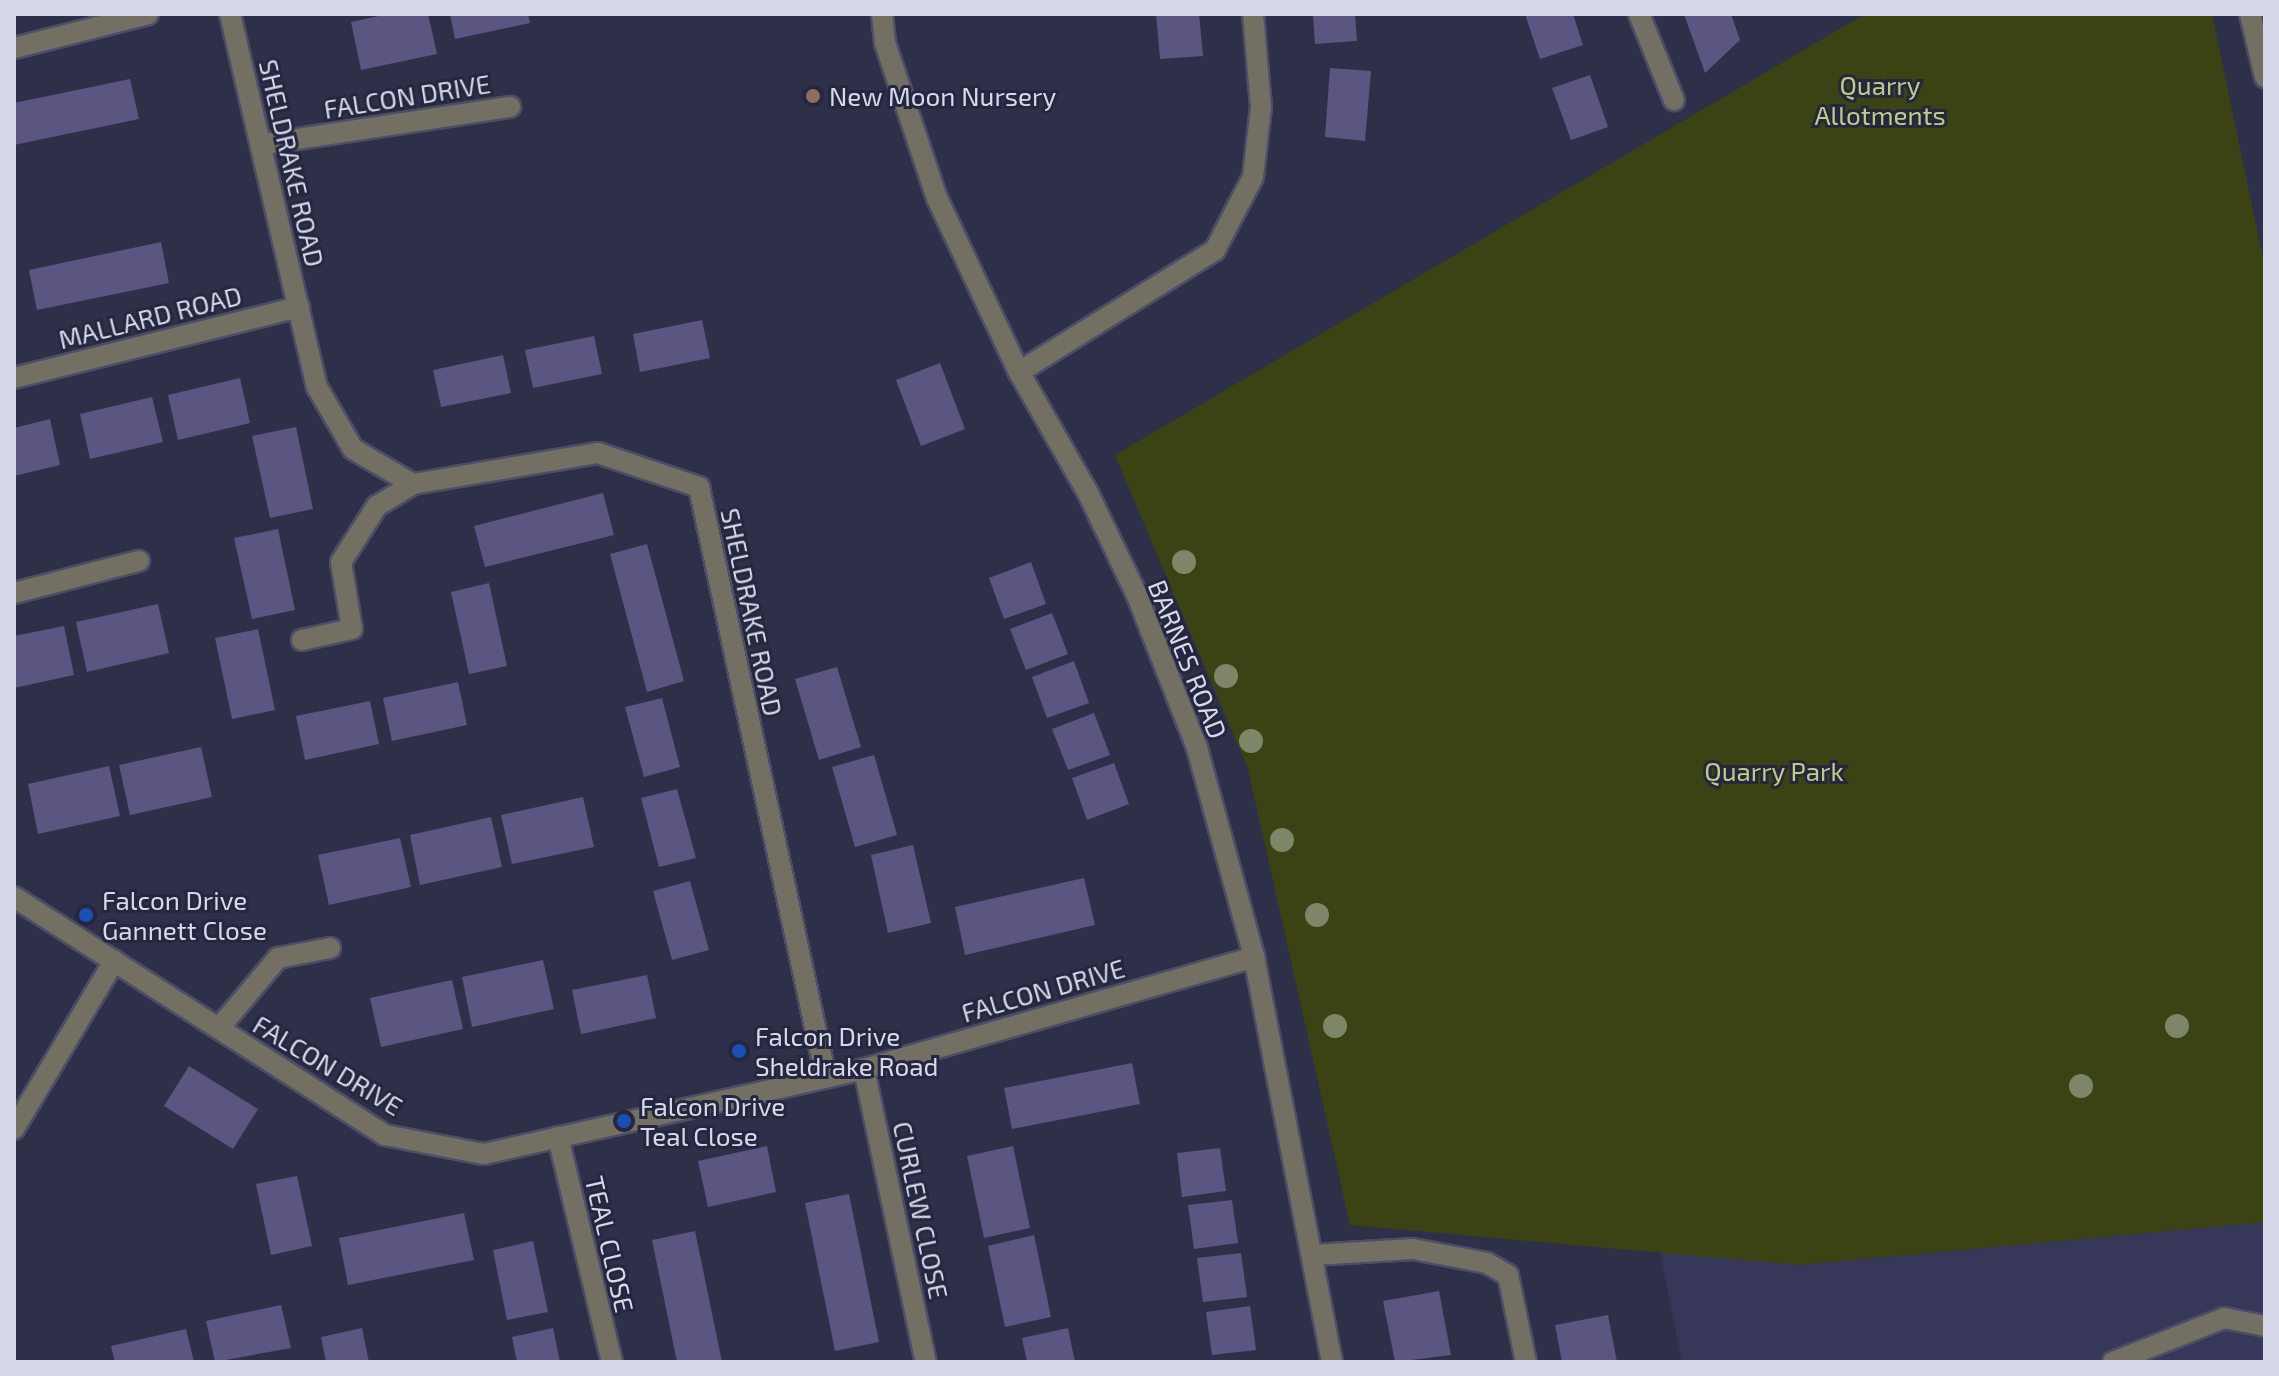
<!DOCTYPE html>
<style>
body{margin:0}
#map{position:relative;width:2279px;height:1376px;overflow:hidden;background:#2e304a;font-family:"Exo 2",sans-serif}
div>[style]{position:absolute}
.built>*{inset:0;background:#373859}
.green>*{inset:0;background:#3b4315}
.building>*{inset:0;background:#5a5581}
.roads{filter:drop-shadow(2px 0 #4c4e67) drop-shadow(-2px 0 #4c4e67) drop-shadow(0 2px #4c4e67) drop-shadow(0 -2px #4c4e67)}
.minor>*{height:20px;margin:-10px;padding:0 10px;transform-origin:10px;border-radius:10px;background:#737063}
.trees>*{width:24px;height:24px;margin:-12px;border-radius:50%;background:#7d8668}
.dots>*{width:22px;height:22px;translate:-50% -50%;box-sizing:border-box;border:4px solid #25263f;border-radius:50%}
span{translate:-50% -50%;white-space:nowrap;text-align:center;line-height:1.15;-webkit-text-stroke:6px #25263f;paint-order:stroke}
.park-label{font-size:26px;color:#becd81}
.street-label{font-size:26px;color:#d7d9ea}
.poi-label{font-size:26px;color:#d7d9ea}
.left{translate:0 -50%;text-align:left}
.frame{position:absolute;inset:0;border:16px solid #d7d9ea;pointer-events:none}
</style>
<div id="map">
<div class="built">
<div style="clip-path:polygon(2265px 1222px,2265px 1362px,1682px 1362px,1660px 1252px,1799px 1265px)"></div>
</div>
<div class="green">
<div style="clip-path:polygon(1865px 14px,2212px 14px,2265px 268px,2265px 1222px,1799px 1265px,1350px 1225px,1248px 769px,1115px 455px)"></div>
</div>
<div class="building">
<div style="clip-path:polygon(388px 14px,428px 14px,437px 54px,361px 70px,351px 22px)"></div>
<div style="clip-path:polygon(450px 14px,528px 14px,530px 23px,455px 39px)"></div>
<div style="clip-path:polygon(1156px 14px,1199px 14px,1203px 56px,1160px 59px)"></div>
<div style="clip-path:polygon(1313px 14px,1355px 14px,1357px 41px,1315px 44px)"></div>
<div style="clip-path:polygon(1525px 14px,1573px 14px,1583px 45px,1540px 59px)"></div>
<div style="clip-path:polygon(1684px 14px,1731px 14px,1740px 40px,1705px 73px)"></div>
<div style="clip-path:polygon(1330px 68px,1371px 71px,1365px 141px,1325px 137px)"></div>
<div style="clip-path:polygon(1590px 75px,1608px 127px,1571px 140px,1552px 88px)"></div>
<div style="clip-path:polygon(130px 79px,139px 119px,14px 145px,14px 103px)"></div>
<div style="clip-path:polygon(161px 242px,169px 283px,37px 310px,29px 270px)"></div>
<div style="clip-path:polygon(702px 320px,710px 358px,640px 372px,633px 334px)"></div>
<div style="clip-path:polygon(594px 336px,602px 374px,533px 388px,525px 350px)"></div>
<div style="clip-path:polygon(503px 355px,511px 393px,441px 407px,433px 370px)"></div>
<div style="clip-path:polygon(940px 363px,965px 429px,921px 446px,896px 380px)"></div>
<div style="clip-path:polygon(240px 378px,250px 423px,178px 440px,168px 395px)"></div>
<div style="clip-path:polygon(152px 397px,163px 442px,90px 459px,80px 414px)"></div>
<div style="clip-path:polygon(50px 419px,60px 465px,14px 476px,14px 428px)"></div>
<div style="clip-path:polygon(296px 427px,313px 509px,270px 518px,252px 436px)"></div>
<div style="clip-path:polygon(603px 493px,614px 535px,485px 567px,474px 526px)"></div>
<div style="clip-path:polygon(278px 529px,295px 610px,252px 619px,234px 538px)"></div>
<div style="clip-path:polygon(647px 544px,684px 681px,647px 692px,610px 554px)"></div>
<div style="clip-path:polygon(1031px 562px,1046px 604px,1004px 619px,989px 578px)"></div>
<div style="clip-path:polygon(489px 583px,507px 666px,469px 674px,451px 592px)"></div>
<div style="clip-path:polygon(158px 604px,169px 653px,87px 672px,76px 622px)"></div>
<div style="clip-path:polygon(1052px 613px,1068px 654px,1026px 670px,1010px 629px)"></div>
<div style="clip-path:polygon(64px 626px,74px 675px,14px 688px,14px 636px)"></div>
<div style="clip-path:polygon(258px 629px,275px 710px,232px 719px,215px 638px)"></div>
<div style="clip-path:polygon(1074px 661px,1089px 703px,1047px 718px,1032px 677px)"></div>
<div style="clip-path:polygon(837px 667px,861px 747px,819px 760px,795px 679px)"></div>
<div style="clip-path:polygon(458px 682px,467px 725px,392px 741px,383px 698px)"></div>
<div style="clip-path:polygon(662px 698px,680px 767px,644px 777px,625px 707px)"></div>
<div style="clip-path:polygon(370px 701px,379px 744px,305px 760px,296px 716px)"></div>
<div style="clip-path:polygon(1094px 713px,1110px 755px,1068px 770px,1052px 729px)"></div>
<div style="clip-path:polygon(201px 747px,212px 797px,130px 815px,119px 765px)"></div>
<div style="clip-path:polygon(874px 755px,897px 835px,855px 847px,832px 767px)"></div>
<div style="clip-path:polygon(1114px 763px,1129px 804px,1087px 820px,1072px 778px)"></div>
<div style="clip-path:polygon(109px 766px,120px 816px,38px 834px,28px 784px)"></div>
<div style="clip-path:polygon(677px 789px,696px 858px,659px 867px,641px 798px)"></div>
<div style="clip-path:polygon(583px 797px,594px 847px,512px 864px,501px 815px)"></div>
<div style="clip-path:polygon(491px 817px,502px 867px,420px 885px,410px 835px)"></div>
<div style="clip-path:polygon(400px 838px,411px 887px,329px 905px,318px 855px)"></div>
<div style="clip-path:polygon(913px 845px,931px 923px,888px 933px,871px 855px)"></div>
<div style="clip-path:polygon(1084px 878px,1095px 925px,965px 955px,955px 907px)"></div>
<div style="clip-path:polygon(690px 881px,709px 950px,672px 960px,653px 891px)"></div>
<div style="clip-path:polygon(543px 960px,554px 1009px,472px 1027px,462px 977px)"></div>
<div style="clip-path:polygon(647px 975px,656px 1018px,581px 1034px,572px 990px)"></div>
<div style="clip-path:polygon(452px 980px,463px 1029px,381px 1047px,370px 998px)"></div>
<div style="clip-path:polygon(1132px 1063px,1140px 1104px,1012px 1129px,1004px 1088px)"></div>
<div style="clip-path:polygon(189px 1066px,258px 1109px,233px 1149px,164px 1106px)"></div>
<div style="clip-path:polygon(767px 1146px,776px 1192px,708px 1207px,698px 1161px)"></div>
<div style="clip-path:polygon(1013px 1146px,1030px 1228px,984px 1238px,967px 1156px)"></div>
<div style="clip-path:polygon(1220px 1148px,1226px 1191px,1182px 1197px,1177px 1153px)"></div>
<div style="clip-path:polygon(297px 1176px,312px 1246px,271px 1255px,256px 1184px)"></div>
<div style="clip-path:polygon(849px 1194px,879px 1342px,835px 1351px,805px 1203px)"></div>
<div style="clip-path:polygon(1232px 1200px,1238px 1243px,1194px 1249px,1188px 1205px)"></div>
<div style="clip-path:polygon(464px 1213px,474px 1260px,348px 1285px,339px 1238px)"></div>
<div style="clip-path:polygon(695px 1231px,722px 1362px,677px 1362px,652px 1240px)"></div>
<div style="clip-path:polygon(1034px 1235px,1051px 1317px,1005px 1327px,988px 1246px)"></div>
<div style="clip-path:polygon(533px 1241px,548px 1312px,507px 1320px,493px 1250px)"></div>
<div style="clip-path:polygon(1241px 1253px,1247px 1297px,1203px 1302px,1197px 1258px)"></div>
<div style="clip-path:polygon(1439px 1291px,1451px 1355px,1395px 1362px,1383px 1301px)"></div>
<div style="clip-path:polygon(281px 1305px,291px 1348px,215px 1362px,206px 1321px)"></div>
<div style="clip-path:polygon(1250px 1306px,1256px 1350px,1212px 1355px,1206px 1312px)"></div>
<div style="clip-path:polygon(1608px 1315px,1617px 1362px,1562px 1362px,1555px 1325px)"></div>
<div style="clip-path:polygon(362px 1328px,369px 1362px,326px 1362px,321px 1337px)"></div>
<div style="clip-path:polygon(553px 1328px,560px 1362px,517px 1362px,512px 1337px)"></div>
<div style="clip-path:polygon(1068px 1328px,1075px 1362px,1027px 1362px,1022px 1338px)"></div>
<div style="clip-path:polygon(186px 1329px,194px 1362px,115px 1362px,111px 1346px)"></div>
</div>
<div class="roads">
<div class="minor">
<div style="left:230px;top:14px;width:383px;rotate:76.9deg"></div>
<div style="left:317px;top:387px;width:72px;rotate:59.9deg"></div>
<div style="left:353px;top:449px;width:69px;rotate:30.3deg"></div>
<div style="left:413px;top:484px;width:188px;rotate:-9.5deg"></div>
<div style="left:598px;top:453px;width:107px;rotate:18.6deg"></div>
<div style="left:699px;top:487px;width:604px;rotate:77.87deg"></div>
<div style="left:882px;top:14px;width:29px;rotate:84deg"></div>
<div style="left:885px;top:43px;width:163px;rotate:71.5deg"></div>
<div style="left:937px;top:198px;width:192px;rotate:64.8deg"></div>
<div style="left:1019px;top:372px;width:139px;rotate:60.3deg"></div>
<div style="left:1088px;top:493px;width:111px;rotate:64.4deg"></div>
<div style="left:1136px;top:593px;width:167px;rotate:68.5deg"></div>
<div style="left:1197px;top:748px;width:217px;rotate:74.7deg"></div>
<div style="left:1254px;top:957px;width:412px;rotate:79.1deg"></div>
<div style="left:1639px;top:14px;width:93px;rotate:67.9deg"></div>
<div style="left:2250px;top:14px;width:65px;rotate:76.6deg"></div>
<div style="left:14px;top:48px;width:138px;rotate:-14.2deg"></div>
<div style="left:264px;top:144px;width:249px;rotate:-8.6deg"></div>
<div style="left:1019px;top:372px;width:231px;rotate:-31.9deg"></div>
<div style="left:1215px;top:250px;width:82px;rotate:-62.5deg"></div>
<div style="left:1253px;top:177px;width:70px;rotate:-83.5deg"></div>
<div style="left:1261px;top:107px;width:93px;rotate:-94.9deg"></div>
<div style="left:14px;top:378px;width:294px;rotate:-14deg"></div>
<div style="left:14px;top:593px;width:129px;rotate:-14.4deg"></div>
<div style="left:302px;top:640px;width:51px;rotate:-12.4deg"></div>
<div style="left:352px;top:629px;width:68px;rotate:-99.3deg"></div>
<div style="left:341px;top:562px;width:67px;rotate:-57.3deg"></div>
<div style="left:377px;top:506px;width:42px;rotate:-31.4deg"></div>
<div style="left:14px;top:897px;width:441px;rotate:32.7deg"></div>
<div style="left:385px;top:1135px;width:101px;rotate:10.9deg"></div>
<div style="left:484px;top:1154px;width:389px;rotate:-12.6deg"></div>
<div style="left:864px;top:1069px;width:406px;rotate:-16deg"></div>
<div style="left:219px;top:1028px;width:92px;rotate:-49.9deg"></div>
<div style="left:278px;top:958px;width:53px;rotate:-10.9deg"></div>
<div style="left:864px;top:1069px;width:299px;rotate:78.1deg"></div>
<div style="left:14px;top:1129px;width:196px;rotate:-59.2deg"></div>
<div style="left:558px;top:1137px;width:231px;rotate:76.5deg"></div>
<div style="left:1313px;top:1255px;width:100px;rotate:-3.4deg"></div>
<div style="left:1413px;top:1249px;width:75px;rotate:10.7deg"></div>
<div style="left:1487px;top:1263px;width:24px;rotate:30deg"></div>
<div style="left:1508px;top:1275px;width:89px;rotate:78.3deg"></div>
<div style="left:2113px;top:1362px;width:119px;rotate:-21.6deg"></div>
<div style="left:2224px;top:1318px;width:42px;rotate:11deg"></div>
</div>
</div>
<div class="trees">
<div style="left:1184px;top:562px"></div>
<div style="left:1226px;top:676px"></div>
<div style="left:1251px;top:741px"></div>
<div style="left:1282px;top:840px"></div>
<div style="left:1317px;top:915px"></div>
<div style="left:1335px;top:1026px"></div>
<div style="left:2177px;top:1026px"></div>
<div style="left:2081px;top:1086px"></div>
</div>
<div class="dots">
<div style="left:813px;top:96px;background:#8d6e63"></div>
<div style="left:86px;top:915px;background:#1a4fb4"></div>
<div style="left:739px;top:1051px;background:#1a4fb4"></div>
<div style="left:624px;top:1121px;background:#1a4fb4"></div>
</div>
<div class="park-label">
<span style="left:1880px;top:100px">Quarry<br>Allotments</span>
<span style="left:1774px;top:771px">Quarry Park</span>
</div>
<div class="street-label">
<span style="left:407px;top:96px;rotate:-9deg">FALCON DRIVE</span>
<span style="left:292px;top:163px;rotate:77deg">SHELDRAKE ROAD</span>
<span style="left:150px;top:317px;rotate:-14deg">MALLARD ROAD</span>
<span style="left:752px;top:612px;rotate:78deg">SHELDRAKE ROAD</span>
<span style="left:1188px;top:659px;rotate:68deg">BARNES ROAD</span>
<span style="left:1043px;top:990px;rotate:-16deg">FALCON DRIVE</span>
<span style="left:328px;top:1065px;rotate:31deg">FALCON DRIVE</span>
<span style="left:921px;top:1210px;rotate:78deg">CURLEW CLOSE</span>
<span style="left:610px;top:1244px;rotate:77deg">TEAL CLOSE</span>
</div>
<div class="poi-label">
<span class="left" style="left:829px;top:96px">New Moon Nursery</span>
<span class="left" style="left:102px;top:915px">Falcon Drive<br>Gannett Close</span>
<span class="left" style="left:755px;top:1051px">Falcon Drive<br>Sheldrake Road</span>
<span class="left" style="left:640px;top:1121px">Falcon Drive<br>Teal Close</span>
</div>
<div class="frame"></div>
</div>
